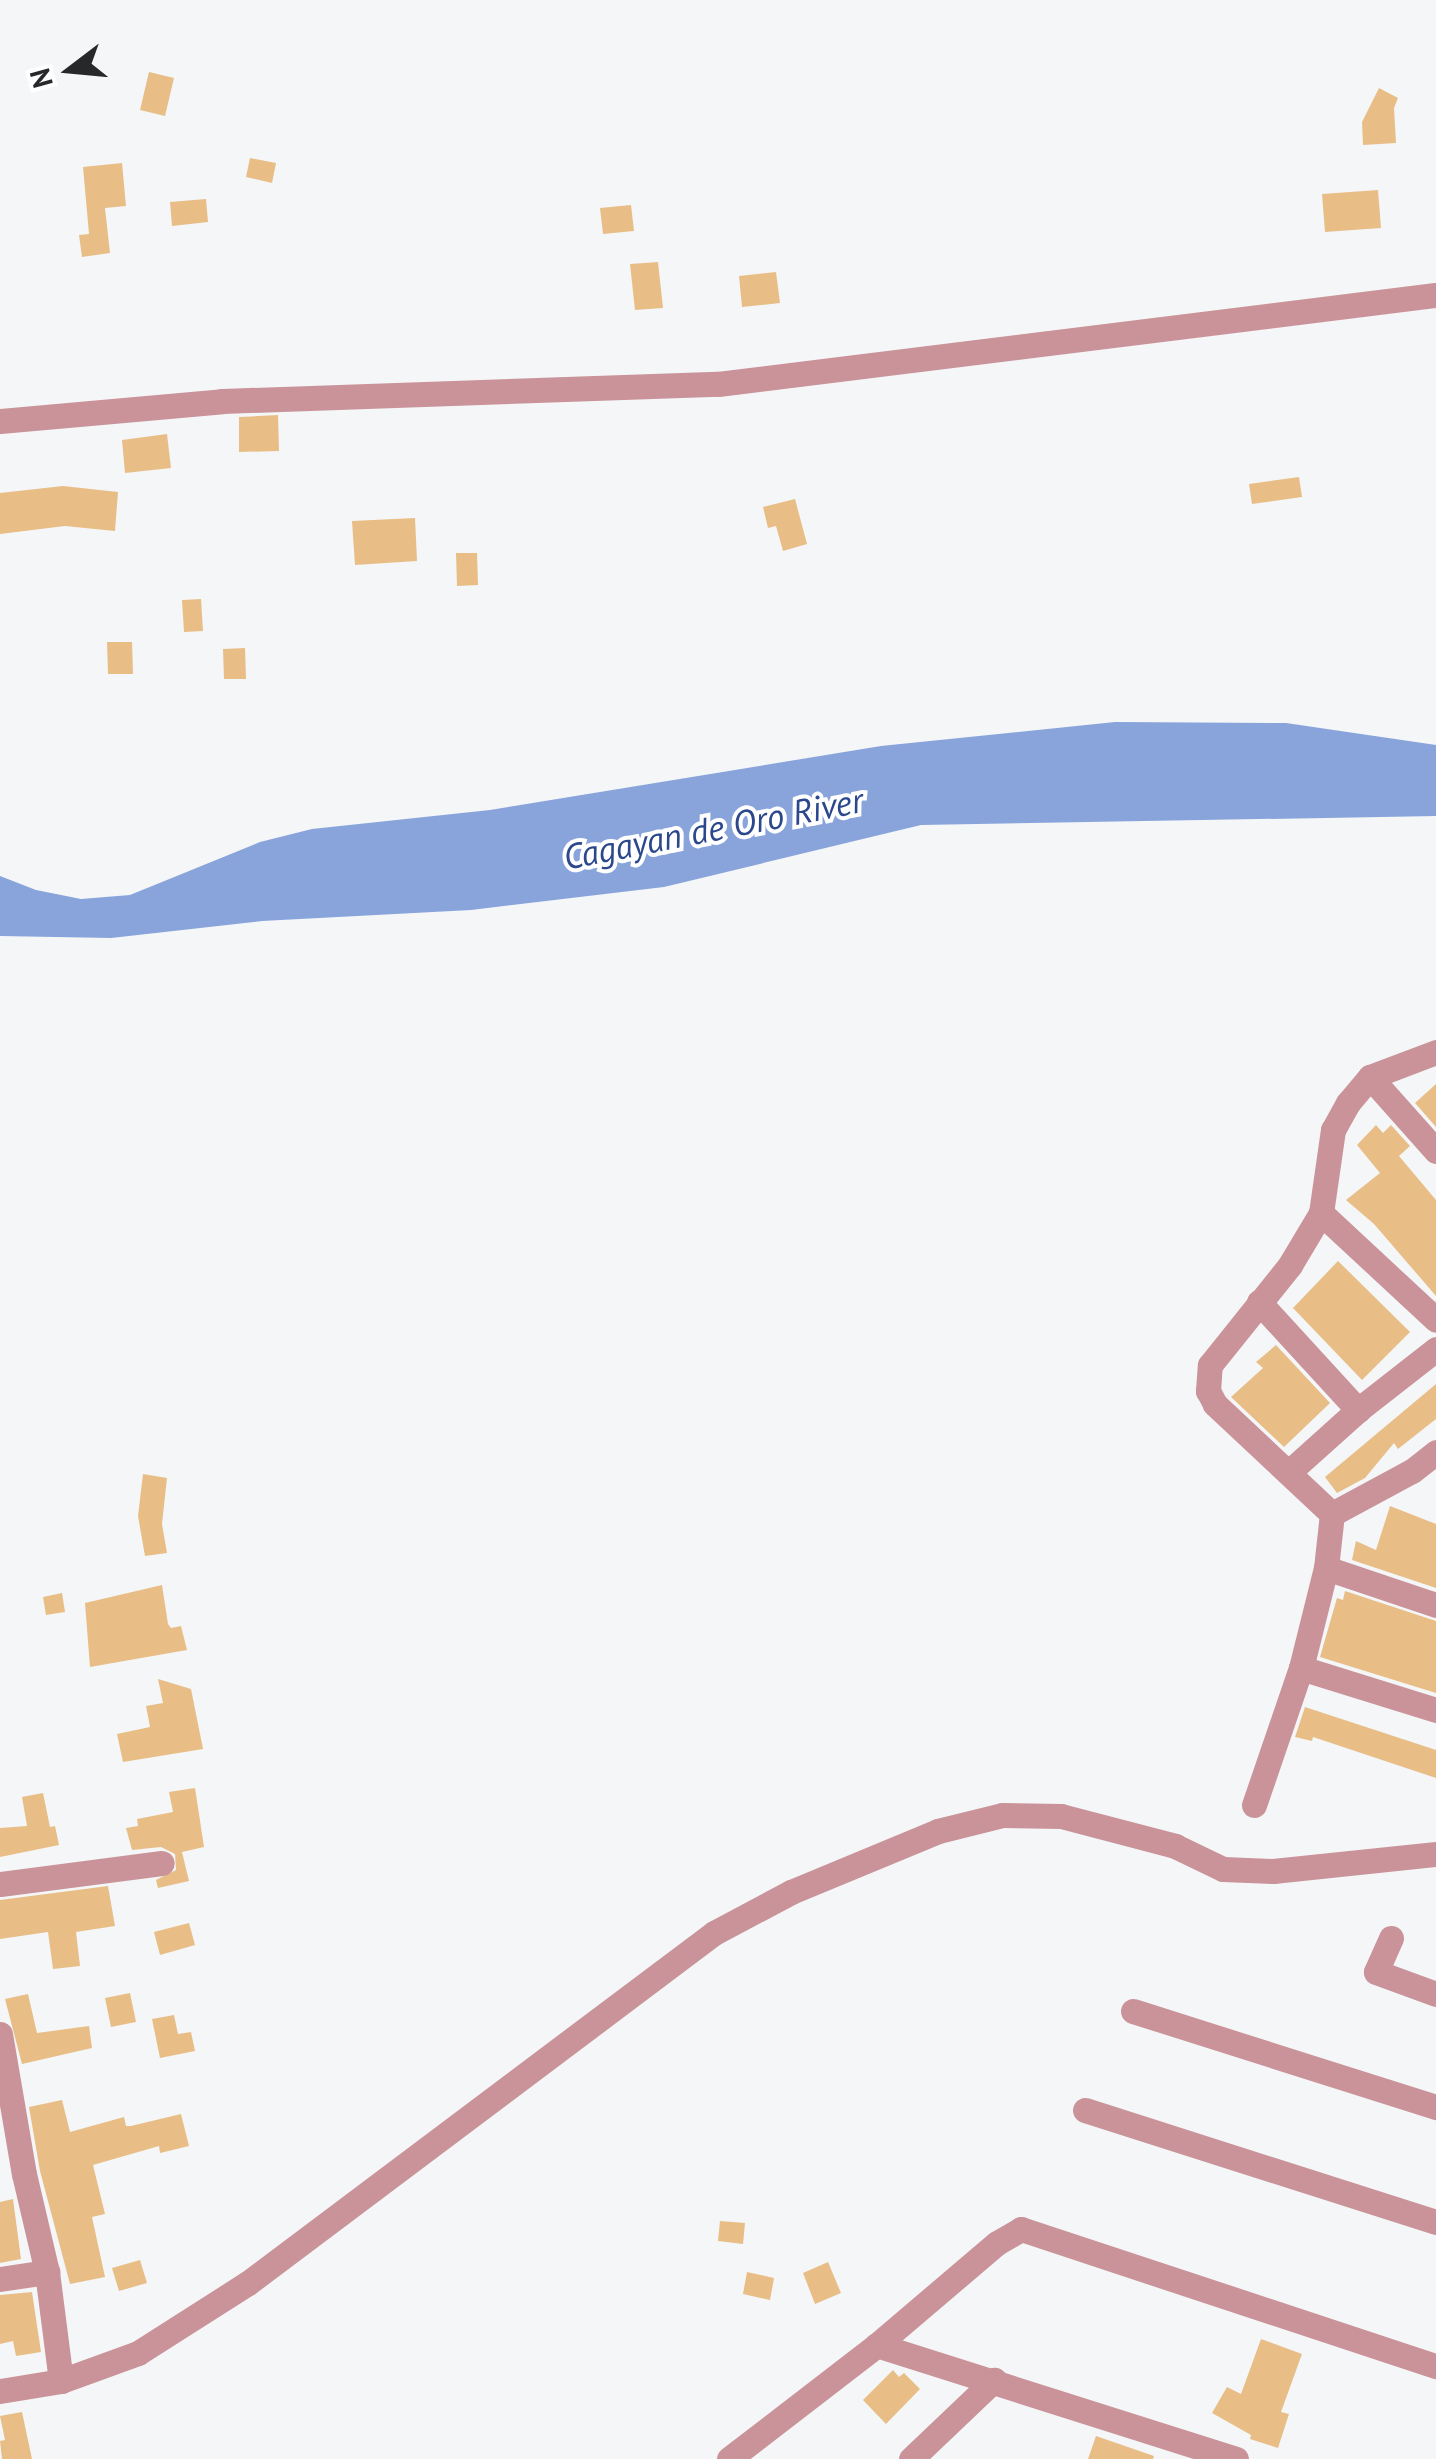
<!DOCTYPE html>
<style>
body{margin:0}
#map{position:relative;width:1436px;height:2459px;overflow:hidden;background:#f4f6f8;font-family:"PT Sans",sans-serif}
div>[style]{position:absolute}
.water>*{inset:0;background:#88a4db}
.building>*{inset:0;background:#e8be86}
.minor>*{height:25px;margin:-12.5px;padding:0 12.5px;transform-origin:12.5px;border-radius:12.5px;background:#c99399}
span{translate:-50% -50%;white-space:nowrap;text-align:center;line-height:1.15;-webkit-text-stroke:8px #fff;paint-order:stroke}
.water-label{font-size:35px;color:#2a488b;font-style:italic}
.north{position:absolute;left:20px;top:20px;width:100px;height:100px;-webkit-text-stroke:8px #fff;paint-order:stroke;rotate:254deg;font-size:28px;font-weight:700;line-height:40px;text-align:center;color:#272829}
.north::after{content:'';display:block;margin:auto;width:35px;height:45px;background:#272829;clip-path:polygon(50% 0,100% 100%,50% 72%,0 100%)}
</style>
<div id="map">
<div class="water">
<div style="clip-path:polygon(1115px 722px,1286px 723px,1436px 745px,1436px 816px,921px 825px,664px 887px,471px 910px,262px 921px,111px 938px,0 936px,0 876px,36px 890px,81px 899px,130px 895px,260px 842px,312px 829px,490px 810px,881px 746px)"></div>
</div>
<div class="building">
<div style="clip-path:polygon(149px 72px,174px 78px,165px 116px,140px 110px)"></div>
<div style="clip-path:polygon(1379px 88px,1398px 98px,1394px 108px,1396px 143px,1363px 145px,1362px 122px)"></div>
<div style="clip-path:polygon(250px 158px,276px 163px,272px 183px,246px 177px)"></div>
<div style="clip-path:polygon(122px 163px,126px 206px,105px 208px,110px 253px,82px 257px,79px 235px,89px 234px,83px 167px)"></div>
<div style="clip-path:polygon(1378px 190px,1381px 228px,1325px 232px,1322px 194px)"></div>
<div style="clip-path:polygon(206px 199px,208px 222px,172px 226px,170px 202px)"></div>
<div style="clip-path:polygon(631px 205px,634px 231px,603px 234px,600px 208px)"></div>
<div style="clip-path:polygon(658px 262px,663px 308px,635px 310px,630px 264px)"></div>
<div style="clip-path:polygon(776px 272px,780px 303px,742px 307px,739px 276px)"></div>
<div style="clip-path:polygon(278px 415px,279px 451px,239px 452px,239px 417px)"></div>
<div style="clip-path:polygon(167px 434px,171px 468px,125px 473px,122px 440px)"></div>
<div style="clip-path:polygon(1299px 477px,1302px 497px,1252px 504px,1249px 484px)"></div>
<div style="clip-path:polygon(63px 486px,118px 492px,115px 531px,65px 526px,0 534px,0 493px)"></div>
<div style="clip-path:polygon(795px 499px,807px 544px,783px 551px,776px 526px,768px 528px,763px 507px)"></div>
<div style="clip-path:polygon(415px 518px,417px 561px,355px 565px,352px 521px)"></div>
<div style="clip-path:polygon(456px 553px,477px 553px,478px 585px,457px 586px)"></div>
<div style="clip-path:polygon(201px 599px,203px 631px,184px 632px,182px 600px)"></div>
<div style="clip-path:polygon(107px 642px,132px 642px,133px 674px,108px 674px)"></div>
<div style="clip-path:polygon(245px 648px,246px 679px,224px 679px,223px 649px)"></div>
<div style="clip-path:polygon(1436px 1084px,1436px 1127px,1415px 1103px)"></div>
<div style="clip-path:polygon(1376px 1125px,1383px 1133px,1391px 1125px,1410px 1146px,1399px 1156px,1436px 1200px,1436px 1296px,1374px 1224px,1346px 1200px,1380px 1173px,1357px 1145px)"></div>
<div style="clip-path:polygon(1338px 1261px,1410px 1332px,1362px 1380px,1293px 1308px)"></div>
<div style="clip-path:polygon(1276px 1345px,1330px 1403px,1284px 1447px,1231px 1397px,1263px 1368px,1256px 1362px)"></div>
<div style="clip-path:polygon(1436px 1384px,1436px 1419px,1398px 1449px,1394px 1443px,1365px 1478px,1337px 1493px,1325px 1477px)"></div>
<div style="clip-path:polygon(143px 1474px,167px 1478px,162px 1524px,167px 1553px,145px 1556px,138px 1516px)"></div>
<div style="clip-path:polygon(1390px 1506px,1436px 1524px,1436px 1588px,1352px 1560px,1356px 1541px,1376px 1550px)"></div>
<div style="clip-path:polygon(162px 1585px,168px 1624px,171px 1628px,181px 1626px,187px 1650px,90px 1667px,85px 1603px)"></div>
<div style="clip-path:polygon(1345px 1591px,1436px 1621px,1436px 1693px,1320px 1657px,1337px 1598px,1343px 1600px)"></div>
<div style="clip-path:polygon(62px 1593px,65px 1612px,46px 1615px,43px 1597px)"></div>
<div style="clip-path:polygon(158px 1679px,191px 1689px,203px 1749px,123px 1762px,117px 1734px,150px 1727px,146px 1706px,163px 1703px)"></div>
<div style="clip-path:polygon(1305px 1707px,1436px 1750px,1436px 1778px,1313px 1737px,1312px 1741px,1295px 1737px)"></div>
<div style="clip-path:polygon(195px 1788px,204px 1847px,182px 1852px,189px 1881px,158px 1888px,156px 1880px,176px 1870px,175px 1854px,161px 1847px,132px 1850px,126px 1828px,138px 1826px,137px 1819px,173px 1812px,169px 1792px)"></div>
<div style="clip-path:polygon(43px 1793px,50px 1827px,55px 1826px,59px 1845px,0 1857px,0 1828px,27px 1826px,22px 1797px)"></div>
<div style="clip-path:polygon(108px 1886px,115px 1926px,76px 1932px,80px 1966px,53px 1969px,48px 1932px,0 1939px,0 1900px)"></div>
<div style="clip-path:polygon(189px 1923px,195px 1945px,160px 1955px,154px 1932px)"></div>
<div style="clip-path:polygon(130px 1993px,136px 2022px,111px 2027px,105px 1998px)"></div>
<div style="clip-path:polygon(28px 1994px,37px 2033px,89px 2026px,92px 2048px,22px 2064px,5px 1999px)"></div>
<div style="clip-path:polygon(174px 2015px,178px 2034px,191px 2032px,195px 2051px,160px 2058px,152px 2019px)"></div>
<div style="clip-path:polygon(62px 2100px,70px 2132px,124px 2117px,126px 2126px,131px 2126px,181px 2114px,189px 2146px,160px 2153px,159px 2146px,93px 2165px,105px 2214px,92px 2217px,105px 2277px,70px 2284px,40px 2171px,29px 2107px)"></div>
<div style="clip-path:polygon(13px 2199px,21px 2259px,0 2263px,0 2202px)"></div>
<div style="clip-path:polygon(720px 2221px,745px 2223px,743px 2244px,718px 2241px)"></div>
<div style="clip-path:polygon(140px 2260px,147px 2283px,119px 2291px,112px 2268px)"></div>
<div style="clip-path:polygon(828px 2262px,841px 2293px,815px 2304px,803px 2273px)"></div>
<div style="clip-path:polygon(747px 2272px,774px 2278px,770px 2300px,743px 2294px)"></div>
<div style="clip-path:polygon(32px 2292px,41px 2352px,16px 2356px,13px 2341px,0 2344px,0 2295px)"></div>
<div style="clip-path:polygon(1261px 2339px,1302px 2354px,1281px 2412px,1289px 2414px,1278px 2448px,1250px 2439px,1251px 2435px,1212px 2413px,1227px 2387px,1241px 2394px)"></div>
<div style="clip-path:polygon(893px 2370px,899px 2377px,904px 2373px,920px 2389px,886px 2424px,863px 2400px)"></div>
<div style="clip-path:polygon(22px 2412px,32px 2459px,2px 2459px,0 2441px,5px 2440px,0 2416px)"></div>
<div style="clip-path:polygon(1096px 2436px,1154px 2456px,1153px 2459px,1088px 2459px)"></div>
</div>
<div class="minor">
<div style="left:0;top:421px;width:223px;rotate:-5.1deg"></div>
<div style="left:222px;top:401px;width:496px;rotate:-2deg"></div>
<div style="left:718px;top:384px;width:723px;rotate:-7.07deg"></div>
<div style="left:1370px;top:1077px;width:99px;rotate:48.3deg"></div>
<div style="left:1321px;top:1213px;width:157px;rotate:42.9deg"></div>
<div style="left:1259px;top:1302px;width:147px;rotate:47.5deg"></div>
<div style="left:1289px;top:1472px;width:93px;rotate:-41.9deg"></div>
<div style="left:1358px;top:1410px;width:99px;rotate:-38deg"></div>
<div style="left:1332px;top:1514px;width:161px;rotate:-136.8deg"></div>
<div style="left:1215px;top:1404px;width:15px;rotate:-118deg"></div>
<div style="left:1208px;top:1391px;width:26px;rotate:-86deg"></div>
<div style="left:1210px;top:1365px;width:128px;rotate:-51.3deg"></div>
<div style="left:1290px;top:1265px;width:61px;rotate:-59.2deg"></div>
<div style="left:1321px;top:1213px;width:84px;rotate:-81.8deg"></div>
<div style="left:1333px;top:1130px;width:31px;rotate:-61deg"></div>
<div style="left:1348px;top:1103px;width:34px;rotate:-50deg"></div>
<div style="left:1370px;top:1077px;width:71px;rotate:-20.7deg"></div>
<div style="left:1332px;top:1514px;width:91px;rotate:-28.3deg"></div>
<div style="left:1412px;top:1471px;width:31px;rotate:-38deg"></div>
<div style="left:1326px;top:1568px;width:116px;rotate:18.6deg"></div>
<div style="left:1301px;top:1668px;width:141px;rotate:17.3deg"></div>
<div style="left:1254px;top:1805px;width:145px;rotate:-71.1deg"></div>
<div style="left:1301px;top:1668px;width:103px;rotate:-76deg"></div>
<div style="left:1326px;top:1568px;width:54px;rotate:-83.7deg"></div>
<div style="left:0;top:1884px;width:163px;rotate:-7.4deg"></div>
<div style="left:1391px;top:1938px;width:37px;rotate:114deg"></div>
<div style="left:1376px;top:1972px;width:64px;rotate:20.1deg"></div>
<div style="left:1133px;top:2011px;width:318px;rotate:17.6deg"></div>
<div style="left:0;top:2034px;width:142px;rotate:80.3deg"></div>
<div style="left:24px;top:2174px;width:101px;rotate:76.8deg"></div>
<div style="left:47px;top:2272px;width:110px;rotate:82.7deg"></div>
<div style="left:1085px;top:2110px;width:368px;rotate:17.7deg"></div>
<div style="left:0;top:2279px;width:48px;rotate:-8.5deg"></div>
<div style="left:0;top:2391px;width:62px;rotate:-9.3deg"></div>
<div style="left:61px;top:2381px;width:82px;rotate:-20deg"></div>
<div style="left:138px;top:2353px;width:130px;rotate:-32.5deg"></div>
<div style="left:248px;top:2283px;width:583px;rotate:-36.91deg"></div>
<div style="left:714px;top:1933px;width:87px;rotate:-28deg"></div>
<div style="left:791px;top:1892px;width:159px;rotate:-22.5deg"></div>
<div style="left:938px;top:1831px;width:66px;rotate:-14deg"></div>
<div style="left:1002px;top:1815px;width:59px;rotate:1deg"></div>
<div style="left:1061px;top:1816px;width:118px;rotate:14.7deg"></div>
<div style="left:1175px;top:1846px;width:53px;rotate:25.6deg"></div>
<div style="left:1223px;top:1869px;width:50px;rotate:2.3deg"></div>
<div style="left:1273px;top:1871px;width:164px;rotate:-6deg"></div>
<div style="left:729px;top:2459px;width:187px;rotate:-37.6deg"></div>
<div style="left:911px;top:2459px;width:115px;rotate:-43.6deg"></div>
<div style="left:1236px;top:2459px;width:377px;rotate:-162.4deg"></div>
<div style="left:877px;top:2345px;width:157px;rotate:-40.4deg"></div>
<div style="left:997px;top:2243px;width:28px;rotate:-30deg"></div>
<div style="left:1021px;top:2229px;width:437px;rotate:18.3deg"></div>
</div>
<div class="water-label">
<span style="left:713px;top:828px;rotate:-11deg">Cagayan de Oro River</span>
</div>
<div class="north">N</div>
</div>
